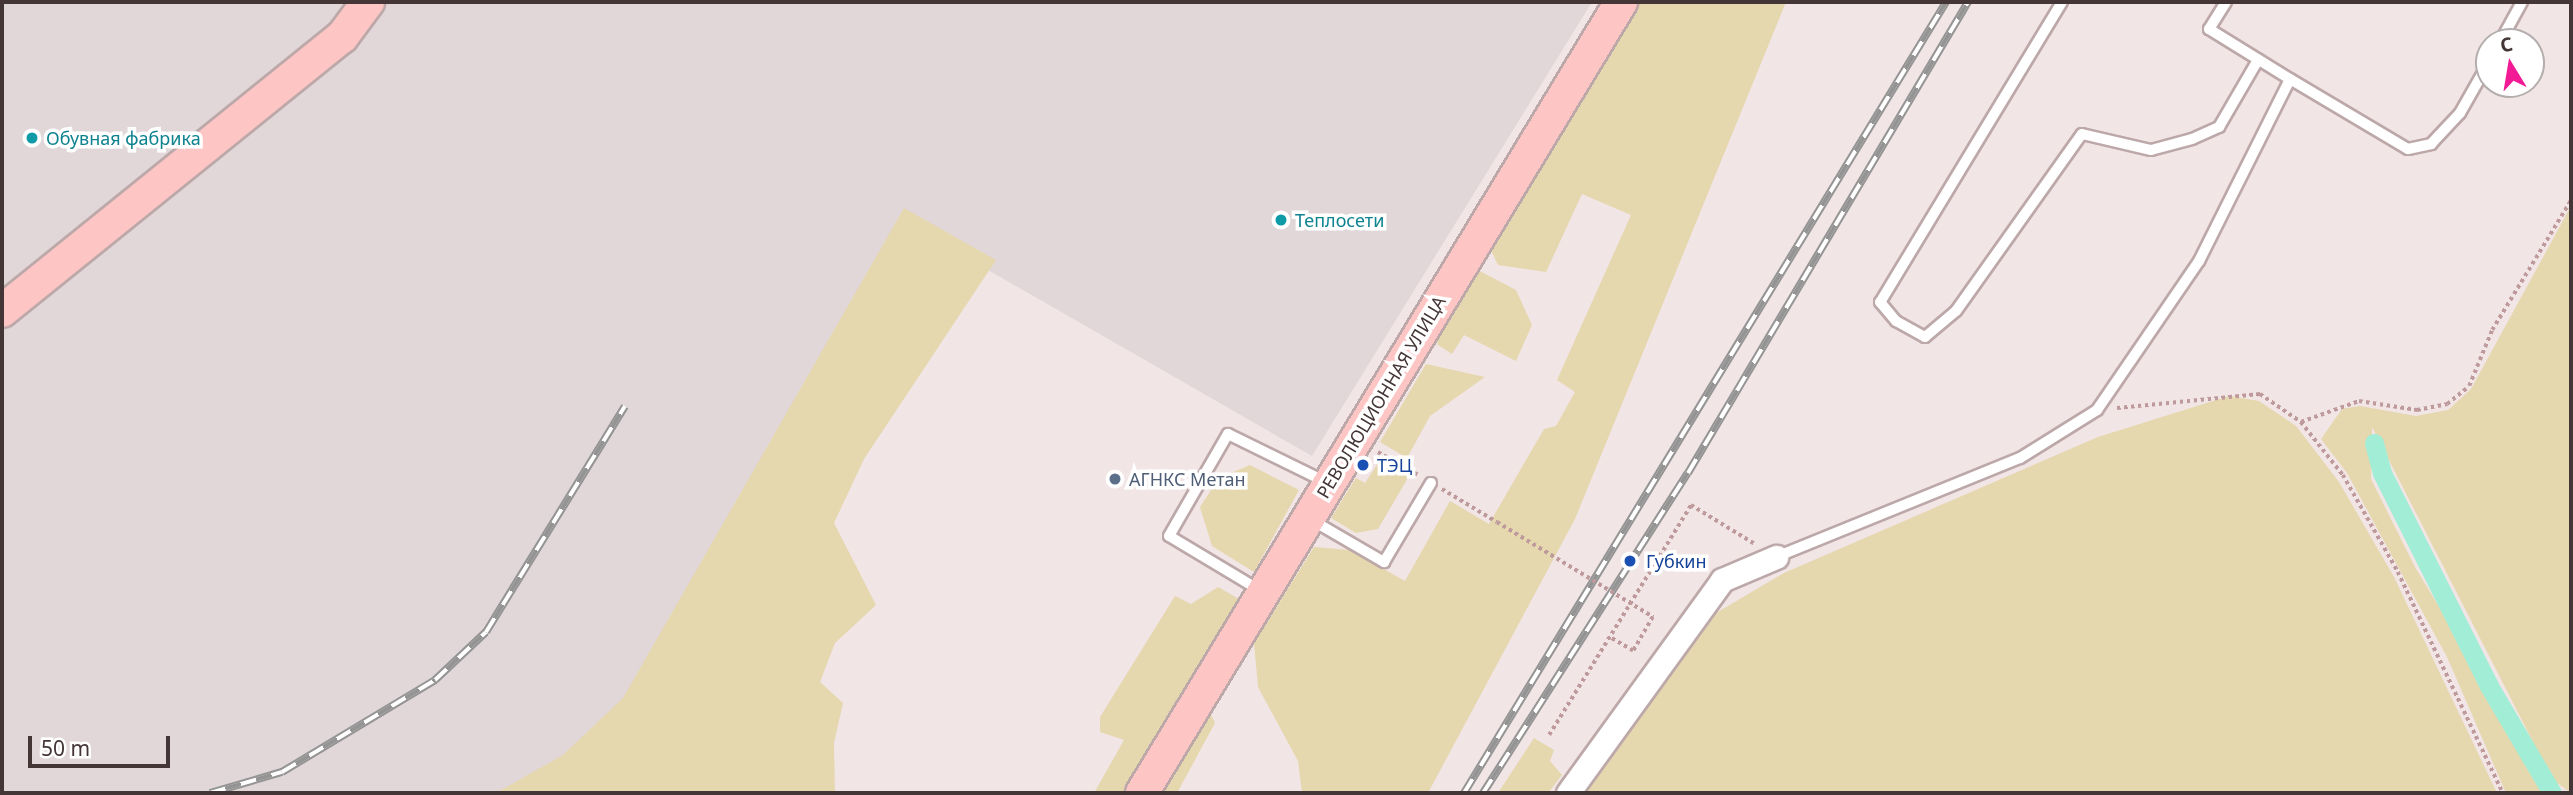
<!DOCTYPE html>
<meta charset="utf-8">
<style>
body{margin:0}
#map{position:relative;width:2573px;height:795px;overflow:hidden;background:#f2e5e5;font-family:"Noto Sans",sans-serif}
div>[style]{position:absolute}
.industrial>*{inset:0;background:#e1d7d8}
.green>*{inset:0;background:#e5d7ae}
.canal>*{height:19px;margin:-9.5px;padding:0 9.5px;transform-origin:9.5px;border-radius:9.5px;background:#a2edd6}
.path>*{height:3.5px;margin-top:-1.75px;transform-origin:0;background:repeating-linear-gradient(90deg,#be9a9c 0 3.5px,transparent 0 7px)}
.roads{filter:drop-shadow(2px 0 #bda8a9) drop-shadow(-2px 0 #bda8a9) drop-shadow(0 2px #bda8a9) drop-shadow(0 -2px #bda8a9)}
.lane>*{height:10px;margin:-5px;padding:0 5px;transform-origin:5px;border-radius:5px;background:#fff}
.street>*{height:23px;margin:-11.5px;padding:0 11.5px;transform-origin:11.5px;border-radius:11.5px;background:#fff}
.secondary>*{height:32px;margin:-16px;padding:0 16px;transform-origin:16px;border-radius:16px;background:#fdc6c4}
.rail>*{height:8px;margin-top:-4px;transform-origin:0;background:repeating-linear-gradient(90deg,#fff 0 16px,#949494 0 32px);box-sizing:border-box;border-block:2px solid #949494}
.path-bridge>*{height:3.5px;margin-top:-1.75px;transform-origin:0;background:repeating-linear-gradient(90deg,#be9a9c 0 3.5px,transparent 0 7px)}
.dots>*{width:19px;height:19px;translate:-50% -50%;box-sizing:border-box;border:4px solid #fff;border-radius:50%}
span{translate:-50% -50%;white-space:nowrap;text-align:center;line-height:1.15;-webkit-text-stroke:7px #fff;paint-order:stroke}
.culture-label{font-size:18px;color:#0d838f}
.left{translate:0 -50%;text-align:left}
.street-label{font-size:18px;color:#443536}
.transit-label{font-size:18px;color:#164399}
.service-label{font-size:18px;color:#4e5e75}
.frame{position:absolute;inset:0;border:4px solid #443536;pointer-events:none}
.north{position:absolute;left:2475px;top:28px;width:70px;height:70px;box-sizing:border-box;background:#fff;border:2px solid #b4aeaf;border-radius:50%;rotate:349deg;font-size:19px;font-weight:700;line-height:28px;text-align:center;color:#443536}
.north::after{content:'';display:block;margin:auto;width:24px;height:32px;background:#f31b95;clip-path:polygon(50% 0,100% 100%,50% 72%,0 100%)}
.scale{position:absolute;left:28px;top:736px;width:142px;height:32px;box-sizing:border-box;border:4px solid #443536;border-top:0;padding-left:9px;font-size:21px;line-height:24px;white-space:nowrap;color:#443536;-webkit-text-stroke:5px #fff;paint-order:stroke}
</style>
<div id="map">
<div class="industrial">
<div style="clip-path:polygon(2px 2px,1592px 2px,1312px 456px,920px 231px,678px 649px,586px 751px,509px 793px,2px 793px)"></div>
</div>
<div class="green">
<div style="clip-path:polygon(1639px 2px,1786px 2px,1575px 519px,1428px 793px,1302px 793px,1298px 761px,1258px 687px,1254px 643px,1314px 547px,1350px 550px,1405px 581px,1450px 501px,1489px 524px,1544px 429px,1556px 426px,1575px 392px,1557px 380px,1631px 215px,1582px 194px,1546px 272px,1498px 265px,1490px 248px)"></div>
<div style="clip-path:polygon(2571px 206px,2571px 793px,2552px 779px,2372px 427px,2371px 479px,2415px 567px,2514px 731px,2530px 739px,2544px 793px,2506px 793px,2447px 657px,2347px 473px,2321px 439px,2342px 409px,2360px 406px,2416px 416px,2448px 410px,2471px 389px)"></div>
<div style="clip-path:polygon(904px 208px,996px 260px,864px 459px,834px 523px,876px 605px,835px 643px,820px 682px,843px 703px,834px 743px,835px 793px,496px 793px,563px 755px,623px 698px)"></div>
<div style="clip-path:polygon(1476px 269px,1516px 290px,1532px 325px,1516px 361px,1464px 335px,1452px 354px,1438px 345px,1436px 337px)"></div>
<div style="clip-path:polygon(1426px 364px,1485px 377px,1430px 416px,1407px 458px,1380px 442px)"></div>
<div style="clip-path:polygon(2229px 396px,2259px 401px,2296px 426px,2339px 482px,2394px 577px,2497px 793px,1585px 793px,1706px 619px,1784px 573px,2098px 437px)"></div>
<div style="clip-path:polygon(1380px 460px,1409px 476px,1378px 529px,1356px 533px,1331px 518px,1356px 478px,1365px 483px)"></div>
<div style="clip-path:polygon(1250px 465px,1299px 490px,1254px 572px,1212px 546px,1200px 507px,1219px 478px)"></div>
<div style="clip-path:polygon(1218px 587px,1239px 599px,1129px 793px,1094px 793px,1124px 740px,1100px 732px,1100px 717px,1175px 596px,1191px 604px)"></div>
<div style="clip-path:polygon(1209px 710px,1215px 723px,1177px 793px,1157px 793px)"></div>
<div style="clip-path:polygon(1534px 738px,1554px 750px,1550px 761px,1562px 775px,1548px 793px,1498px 793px)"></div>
</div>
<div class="canal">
<div style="left:2374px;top:443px;width:31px;rotate:75deg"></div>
<div style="left:2382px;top:473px;width:238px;rotate:63.3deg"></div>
<div style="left:2489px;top:686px;width:124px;rotate:59.5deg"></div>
</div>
<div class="path">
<div style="left:2117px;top:408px;width:144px;rotate:-5.6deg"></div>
<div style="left:2260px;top:394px;width:50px;rotate:34.3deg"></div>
<div style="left:2301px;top:422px;width:68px;rotate:51.6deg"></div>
<div style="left:2343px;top:475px;width:112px;rotate:60.4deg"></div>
<div style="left:2398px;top:572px;width:245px;rotate:64.6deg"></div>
<div style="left:2301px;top:422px;width:62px;rotate:-19.9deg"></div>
<div style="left:2359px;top:401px;width:59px;rotate:8.8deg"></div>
<div style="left:2417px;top:410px;width:31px;rotate:-11deg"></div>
<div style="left:2447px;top:404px;width:28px;rotate:-39deg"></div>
<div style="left:2469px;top:386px;width:61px;rotate:-67.7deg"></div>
<div style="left:2492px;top:330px;width:152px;rotate:-58.7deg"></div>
<div style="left:1378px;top:452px;width:48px;rotate:29.7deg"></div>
<div style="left:1442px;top:489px;width:64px;rotate:31deg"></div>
<div style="left:1549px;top:735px;width:270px;rotate:-58.3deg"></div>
<div style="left:1691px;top:505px;width:75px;rotate:31.4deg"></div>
</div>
<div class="roads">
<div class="lane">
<div style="left:2062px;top:2px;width:351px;rotate:121.2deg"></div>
<div style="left:1880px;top:302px;width:25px;rotate:50deg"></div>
<div style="left:1896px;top:321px;width:33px;rotate:29deg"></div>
<div style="left:1925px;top:337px;width:40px;rotate:-40deg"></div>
<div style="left:1956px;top:311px;width:217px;rotate:-54.6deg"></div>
<div style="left:2082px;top:134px;width:71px;rotate:13.1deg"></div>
<div style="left:2151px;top:150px;width:42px;rotate:-15deg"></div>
<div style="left:2192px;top:139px;width:30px;rotate:-24deg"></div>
<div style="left:2219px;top:127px;width:78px;rotate:-59.8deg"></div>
<div style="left:2226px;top:2px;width:32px;rotate:122deg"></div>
<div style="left:2209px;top:29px;width:95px;rotate:31.7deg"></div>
<div style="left:2500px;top:42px;width:46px;rotate:-61.2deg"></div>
<div style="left:1310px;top:519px;width:86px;rotate:30.2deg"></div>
<div style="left:1384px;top:562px;width:92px;rotate:-59.3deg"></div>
<div style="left:1776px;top:557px;width:263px;rotate:-22.1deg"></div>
<div style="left:2020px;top:458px;width:91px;rotate:-31.9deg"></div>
<div style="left:2097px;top:410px;width:181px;rotate:-55.6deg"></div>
<div style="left:2199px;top:261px;width:203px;rotate:-63.4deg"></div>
<div style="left:2290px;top:79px;width:137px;rotate:30.7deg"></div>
<div style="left:2408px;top:149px;width:24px;rotate:-12deg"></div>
<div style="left:2431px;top:144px;width:42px;rotate:-46.9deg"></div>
<div style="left:2460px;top:113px;width:59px;rotate:-60.4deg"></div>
<div style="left:1261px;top:591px;width:107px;rotate:-149.1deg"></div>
<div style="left:1169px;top:536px;width:118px;rotate:-60deg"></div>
<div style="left:1228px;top:434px;width:109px;rotate:26.1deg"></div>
</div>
<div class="street">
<div style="left:1568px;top:793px;width:263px;rotate:-54.1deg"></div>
<div style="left:1722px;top:580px;width:59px;rotate:-23.1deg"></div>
</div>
<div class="secondary">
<div style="left:2px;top:311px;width:437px;rotate:-38.9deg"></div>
<div style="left:342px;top:37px;width:44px;rotate:-53.4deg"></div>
<div style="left:1142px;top:793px;width:925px;rotate:-58.8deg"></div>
</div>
</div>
<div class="rail">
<div style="left:210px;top:793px;width:75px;rotate:-16.3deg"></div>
<div style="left:282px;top:772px;width:179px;rotate:-31deg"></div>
<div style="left:435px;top:680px;width:70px;rotate:-43.3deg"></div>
<div style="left:486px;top:632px;width:265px;rotate:-58.4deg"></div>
<div style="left:1464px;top:793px;width:926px;rotate:-58.64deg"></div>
<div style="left:1483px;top:793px;width:380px;rotate:-57.4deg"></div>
<div style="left:1688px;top:473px;width:548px;rotate:-59.27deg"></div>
</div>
<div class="path-bridge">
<div style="left:1497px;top:522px;width:183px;rotate:31.3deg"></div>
<div style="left:1653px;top:617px;width:39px;rotate:120deg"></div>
<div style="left:1633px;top:651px;width:28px;rotate:-150deg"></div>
</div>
<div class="dots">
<div style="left:32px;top:138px;background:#0f9aa8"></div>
<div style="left:1281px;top:220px;background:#0f9aa8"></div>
<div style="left:1363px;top:465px;background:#1a4fb4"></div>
<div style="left:1115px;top:479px;background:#5c6f8a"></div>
<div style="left:1630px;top:561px;background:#1a4fb4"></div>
</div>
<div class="culture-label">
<span class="left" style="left:46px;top:138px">Обувная фабрика</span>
<span class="left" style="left:1295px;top:220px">Теплосети</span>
</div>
<div class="street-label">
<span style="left:1381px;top:397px;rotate:-59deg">РЕВОЛЮЦИОННАЯ УЛИЦА</span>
</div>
<div class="transit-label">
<span class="left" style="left:1377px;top:465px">ТЭЦ</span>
<span class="left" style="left:1646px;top:561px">Губкин</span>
</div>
<div class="service-label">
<span class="left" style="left:1129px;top:479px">АГНКС Метан</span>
</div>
<div class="frame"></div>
<div class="north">С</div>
<div class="scale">50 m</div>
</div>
